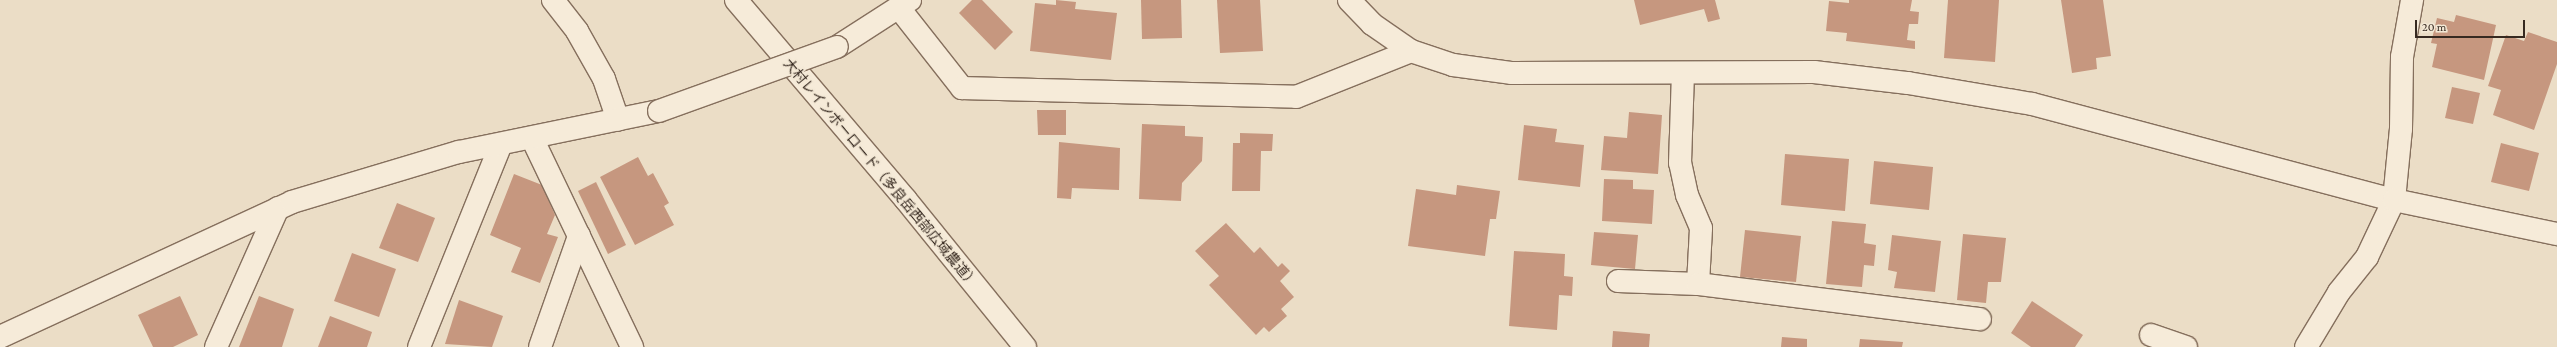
<!DOCTYPE html>
<meta charset="utf-8">
<style>
body{margin:0}
#map{position:relative;width:2557px;height:347px;overflow:hidden;background:#ebddc6;font-family:"Crimson Pro","Noto Sans JP",serif}
div>[style]{position:absolute}
.building>*{inset:0;background:#c6977f}
.roads{filter:drop-shadow(1px 0 #856f5d) drop-shadow(-1px 0 #856f5d) drop-shadow(0 1px #856f5d) drop-shadow(0 -1px #856f5d)}
.minor>*{height:22px;margin:-11px;padding:0 11px;transform-origin:11px;border-radius:11px;background:#f6ebd9}
.tertiary>*{height:22px;margin:-11px;padding:0 11px;transform-origin:11px;border-radius:11px;background:#f6ebd9}
.bridges{filter:drop-shadow(1px 0 #856f5d) drop-shadow(-1px 0 #856f5d) drop-shadow(0 1px #856f5d) drop-shadow(0 -1px #856f5d)}
.tertiary-bridge>*{height:22px;margin:-11px;padding:0 11px;transform-origin:11px;border-radius:11px;background:#f6ebd9}
span{translate:-50% -50%;white-space:nowrap;text-align:center;line-height:1.15;-webkit-text-stroke:3.5px #f3e8d5;paint-order:stroke}
.street-label{font-size:14px;color:#362920}
.scale{position:absolute;left:2415px;top:20px;width:110px;height:18px;box-sizing:border-box;border:2px solid #362920;border-top:0;padding-left:5px;font-size:12px;line-height:14px;white-space:nowrap;color:#362920;-webkit-text-stroke:3px #f3e8d5;paint-order:stroke}
</style>
<div id="map">
<div class="building">
<div style="clip-path:polygon(972px 0,982px 0,1013px 32px,995px 50px,959px 13px)"></div>
<div style="clip-path:polygon(1056px 0,1076px 2px,1075px 9px,1117px 13px,1111px 60px,1030px 51px,1035px 3px,1056px 5px)"></div>
<div style="clip-path:polygon(1141px 0,1181px 0,1182px 38px,1142px 39px)"></div>
<div style="clip-path:polygon(1217px 0,1260px 0,1263px 51px,1220px 53px)"></div>
<div style="clip-path:polygon(1634px 0,1715px 0,1720px 19px,1708px 22px,1704px 9px,1640px 25px)"></div>
<div style="clip-path:polygon(1849px 0,1912px 0,1910px 11px,1919px 12px,1918px 24px,1909px 24px,1907px 40px,1915px 41px,1915px 49px,1846px 41px,1847px 33px,1826px 31px,1829px 1px,1849px 3px)"></div>
<div style="clip-path:polygon(1948px 0,1999px 0,1995px 62px,1944px 58px)"></div>
<div style="clip-path:polygon(2061px 0,2103px 0,2111px 56px,2096px 58px,2097px 69px,2072px 73px)"></div>
<div style="clip-path:polygon(2456px 15px,2496px 25px,2484px 80px,2432px 67px,2437px 44px,2431px 43px,2437px 18px,2454px 22px)"></div>
<div style="clip-path:polygon(2528px 32px,2557px 42px,2557px 64px,2534px 130px,2493px 115px,2501px 90px,2488px 86px,2506px 35px,2524px 41px)"></div>
<div style="clip-path:polygon(2452px 87px,2480px 93px,2473px 124px,2445px 118px)"></div>
<div style="clip-path:polygon(1037px 110px,1066px 110px,1066px 135px,1038px 135px)"></div>
<div style="clip-path:polygon(1629px 112px,1662px 115px,1658px 174px,1601px 170px,1604px 136px,1627px 138px)"></div>
<div style="clip-path:polygon(1142px 124px,1185px 126px,1185px 136px,1203px 137px,1202px 161px,1182px 183px,1181px 201px,1139px 199px)"></div>
<div style="clip-path:polygon(1524px 125px,1557px 129px,1555px 142px,1584px 145px,1580px 187px,1518px 180px)"></div>
<div style="clip-path:polygon(1240px 133px,1273px 134px,1272px 151px,1261px 151px,1260px 191px,1232px 191px,1233px 143px,1240px 143px)"></div>
<div style="clip-path:polygon(1059px 142px,1120px 148px,1119px 190px,1072px 188px,1071px 199px,1057px 198px)"></div>
<div style="clip-path:polygon(2501px 143px,2539px 153px,2529px 191px,2491px 182px)"></div>
<div style="clip-path:polygon(1785px 154px,1849px 159px,1845px 211px,1781px 205px)"></div>
<div style="clip-path:polygon(638px 157px,648px 176px,653px 173px,669px 203px,664px 206px,674px 225px,635px 245px,600px 177px)"></div>
<div style="clip-path:polygon(1874px 161px,1933px 167px,1929px 210px,1870px 204px)"></div>
<div style="clip-path:polygon(514px 174px,542px 185px,555px 215px,547px 234px,558px 237px,540px 283px,511px 272px,521px 248px,490px 235px)"></div>
<div style="clip-path:polygon(1604px 179px,1633px 180px,1633px 189px,1654px 190px,1652px 224px,1602px 221px)"></div>
<div style="clip-path:polygon(596px 182px,626px 245px,608px 254px,578px 191px)"></div>
<div style="clip-path:polygon(1457px 185px,1500px 191px,1496px 219px,1490px 219px,1485px 256px,1408px 246px,1416px 189px,1456px 195px)"></div>
<div style="clip-path:polygon(397px 203px,435px 218px,418px 262px,379px 248px)"></div>
<div style="clip-path:polygon(1832px 221px,1866px 224px,1864px 243px,1876px 245px,1874px 266px,1864px 265px,1862px 287px,1826px 284px)"></div>
<div style="clip-path:polygon(1226px 223px,1254px 253px,1260px 247px,1278px 267px,1282px 263px,1290px 271px,1280px 281px,1294px 297px,1281px 309px,1287px 316px,1269px 332px,1264px 327px,1256px 335px,1209px 285px,1219px 276px,1195px 251px)"></div>
<div style="clip-path:polygon(1745px 230px,1801px 236px,1796px 282px,1740px 277px)"></div>
<div style="clip-path:polygon(1594px 232px,1638px 235px,1635px 269px,1591px 265px)"></div>
<div style="clip-path:polygon(1963px 234px,2006px 238px,2001px 282px,1988px 282px,1986px 303px,1957px 300px)"></div>
<div style="clip-path:polygon(1892px 235px,1941px 241px,1935px 292px,1894px 288px,1897px 272px,1888px 270px)"></div>
<div style="clip-path:polygon(1514px 251px,1565px 254px,1564px 276px,1573px 277px,1572px 296px,1559px 295px,1557px 330px,1509px 326px)"></div>
<div style="clip-path:polygon(352px 253px,396px 269px,379px 317px,334px 301px)"></div>
<div style="clip-path:polygon(180px 296px,198px 335px,173px 347px,153px 347px,138px 315px)"></div>
<div style="clip-path:polygon(259px 296px,294px 309px,282px 347px,239px 347px)"></div>
<div style="clip-path:polygon(459px 300px,503px 316px,492px 347px,445px 344px)"></div>
<div style="clip-path:polygon(2032px 301px,2083px 335px,2075px 347px,2031px 347px,2011px 333px)"></div>
<div style="clip-path:polygon(330px 316px,372px 332px,367px 347px,318px 347px)"></div>
<div style="clip-path:polygon(1613px 331px,1650px 334px,1649px 347px,1612px 347px)"></div>
<div style="clip-path:polygon(1782px 337px,1807px 339px,1807px 347px,1781px 347px)"></div>
<div style="clip-path:polygon(1860px 339px,1903px 342px,1902px 347px,1859px 347px)"></div>
</div>
<div class="roads">
<div class="minor">
<div style="left:899px;top:8px;width:102px;rotate:51.8deg"></div>
<div style="left:962px;top:88px;width:334px;rotate:1.5deg"></div>
<div style="left:1296px;top:97px;width:124px;rotate:-21.8deg"></div>
<div style="left:532px;top:138px;width:232px;rotate:64.4deg"></div>
<div style="left:1618px;top:281px;width:80px;rotate:2.1deg"></div>
<div style="left:1698px;top:284px;width:56px;rotate:-86.9deg"></div>
<div style="left:1701px;top:228px;width:36px;rotate:-113deg"></div>
<div style="left:1687px;top:195px;width:33px;rotate:-102deg"></div>
<div style="left:1680px;top:163px;width:89px;rotate:-88.1deg"></div>
<div style="left:1698px;top:284px;width:284px;rotate:7.1deg"></div>
<div style="left:2151px;top:335px;width:37px;rotate:19deg"></div>
<div style="left:216px;top:347px;width:152px;rotate:-66deg"></div>
<div style="left:419px;top:347px;width:219px;rotate:-68deg"></div>
<div style="left:540px;top:347px;width:118px;rotate:-70.6deg"></div>
<div style="left:2306px;top:347px;width:64px;rotate:-59deg"></div>
<div style="left:2339px;top:292px;width:45px;rotate:-51.3deg"></div>
<div style="left:2367px;top:257px;width:63px;rotate:-64.7deg"></div>
<div style="left:2394px;top:200px;width:71px;rotate:-84.4deg"></div>
<div style="left:2401px;top:129px;width:72px;rotate:-89.2deg"></div>
<div style="left:2402px;top:57px;width:58px;rotate:-80deg"></div>
</div>
<div class="tertiary">
<div style="left:553px;top:0;width:39px;rotate:52deg"></div>
<div style="left:577px;top:31px;width:55px;rotate:60.6deg"></div>
<div style="left:604px;top:79px;width:43px;rotate:71.1deg"></div>
<div style="left:736px;top:0;width:262px;rotate:49.6deg"></div>
<div style="left:906px;top:200px;width:189px;rotate:51deg"></div>
<div style="left:1349px;top:0;width:33px;rotate:46deg"></div>
<div style="left:1372px;top:24px;width:47px;rotate:34.7deg"></div>
<div style="left:1411px;top:51px;width:44px;rotate:18.4deg"></div>
<div style="left:1453px;top:65px;width:60px;rotate:7.7deg"></div>
<div style="left:1512px;top:73px;width:302px;rotate:-0.2deg"></div>
<div style="left:1814px;top:72px;width:95px;rotate:6.7deg"></div>
<div style="left:1908px;top:83px;width:126px;rotate:9.6deg"></div>
<div style="left:2032px;top:104px;width:375px;rotate:14.9deg"></div>
<div style="left:2394px;top:200px;width:167px;rotate:11.8deg"></div>
<div style="left:837px;top:47px;width:87px;rotate:-32.8deg"></div>
<div style="left:0;top:337px;width:322px;rotate:-24.8deg"></div>
<div style="left:292px;top:202px;width:174px;rotate:-16.7deg"></div>
<div style="left:459px;top:152px;width:204px;rotate:-11.6deg"></div>
</div>
</div>
<div class="bridges">
<div class="tertiary-bridge">
<div style="left:659px;top:111px;width:189px;rotate:-19.8deg"></div>
</div>
</div>
<div class="street-label">
<span style="left:881px;top:173px;rotate:50deg">大村レインボーロード（多良岳西部広域農道）</span>
</div>
<div class="scale">20 m</div>
</div>
